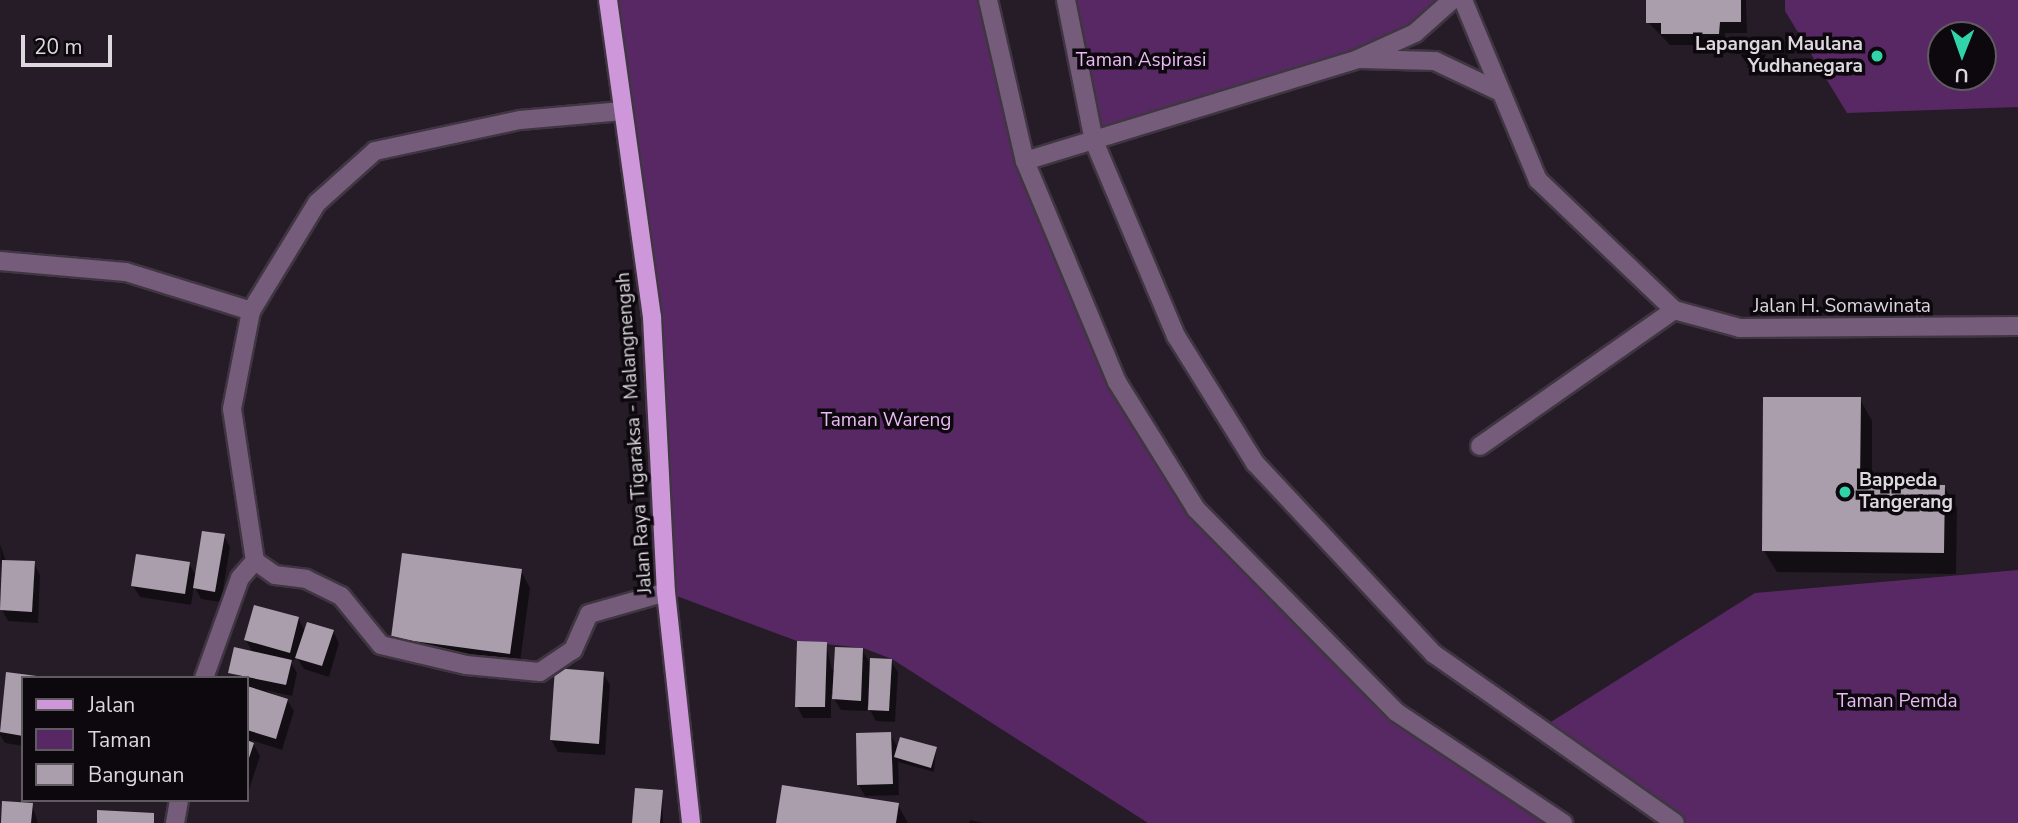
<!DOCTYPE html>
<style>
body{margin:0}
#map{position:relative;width:2018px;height:823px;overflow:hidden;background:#251c27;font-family:"Nunito Sans",sans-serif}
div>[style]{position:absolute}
.green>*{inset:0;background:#582864}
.shadow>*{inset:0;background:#0007}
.building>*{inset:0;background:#aa9ead}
.roads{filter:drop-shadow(2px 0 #3f3641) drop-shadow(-2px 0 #3f3641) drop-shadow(0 2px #3f3641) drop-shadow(0 -2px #3f3641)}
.minor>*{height:18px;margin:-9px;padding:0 9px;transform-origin:9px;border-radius:9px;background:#755c7b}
.major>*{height:18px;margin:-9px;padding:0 9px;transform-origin:9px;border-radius:9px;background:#cd97d9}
.dots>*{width:19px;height:19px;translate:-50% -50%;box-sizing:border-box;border:4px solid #0c080d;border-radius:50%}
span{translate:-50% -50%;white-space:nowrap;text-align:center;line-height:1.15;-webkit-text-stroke:7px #0c080d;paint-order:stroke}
.poi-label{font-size:19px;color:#ddd7de;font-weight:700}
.right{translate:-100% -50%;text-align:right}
.left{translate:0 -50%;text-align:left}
.park-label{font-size:19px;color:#eabaf5}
.street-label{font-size:19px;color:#ddd7de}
.legend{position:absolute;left:21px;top:676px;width:228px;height:126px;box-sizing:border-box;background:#0c080d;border:2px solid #605b61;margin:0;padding:9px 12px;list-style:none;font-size:21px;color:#ddd7de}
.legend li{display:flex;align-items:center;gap:14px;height:35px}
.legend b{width:35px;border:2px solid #605b61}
.north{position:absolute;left:1927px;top:21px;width:70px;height:70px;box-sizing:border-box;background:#0c080d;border:2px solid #605b61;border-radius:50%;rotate:181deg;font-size:19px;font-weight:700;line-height:28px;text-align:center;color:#ddd7de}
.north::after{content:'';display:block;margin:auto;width:24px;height:32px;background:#31d4a9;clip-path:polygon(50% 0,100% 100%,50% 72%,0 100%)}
.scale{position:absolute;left:21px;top:35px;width:91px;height:32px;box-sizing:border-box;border:4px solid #ddd7de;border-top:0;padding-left:9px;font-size:21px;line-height:24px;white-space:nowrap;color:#ddd7de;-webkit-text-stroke:5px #0c080d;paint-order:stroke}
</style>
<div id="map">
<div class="green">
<div style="clip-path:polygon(608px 0,988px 0,1025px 161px,1117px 382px,1196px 509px,1396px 712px,1563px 823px,1148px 823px,892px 659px,863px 648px,797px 641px,666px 592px,652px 317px)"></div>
<div style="clip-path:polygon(1066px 0,1451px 0,1415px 33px,1094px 141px)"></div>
<div style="clip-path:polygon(evenodd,1785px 0,2018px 0,2018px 107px,1847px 113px,1785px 11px,1785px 0,1983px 35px,1983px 77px,1941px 77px,1941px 35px,1983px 35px)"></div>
<div style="clip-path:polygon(2018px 570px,2018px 823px,1675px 823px,1543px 727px,1755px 593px)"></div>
</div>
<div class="shadow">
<div style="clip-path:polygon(1648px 0,1746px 0,1747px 33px,1725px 33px,1725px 45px,1670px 45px,1648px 22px)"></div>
<div style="clip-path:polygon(1860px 399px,1872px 421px,1872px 486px,1944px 486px,1957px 508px,1956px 574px,1777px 572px,1764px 551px)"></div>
<div style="clip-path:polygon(224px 536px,230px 547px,221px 602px,201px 599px,194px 586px,191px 605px,140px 597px,133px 586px,189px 564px,197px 577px)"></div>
<div style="clip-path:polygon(0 544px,6px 562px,34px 563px,40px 575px,38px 623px,8px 621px,2px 610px)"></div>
<div style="clip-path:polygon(521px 571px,530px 588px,519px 670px,402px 655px,392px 638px)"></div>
<div style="clip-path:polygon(298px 618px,305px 631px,333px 631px,339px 643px,329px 677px,304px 669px,297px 658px,291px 662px,297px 673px,292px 696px,265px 690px,287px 700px,294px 711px,282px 750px,251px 740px,260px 756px,249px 790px,247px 678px,230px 673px,253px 653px,246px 640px)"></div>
<div style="clip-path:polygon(826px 644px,832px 670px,862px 650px,872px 667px,891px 661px,898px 672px,895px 722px,876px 721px,867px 705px,867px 711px,841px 710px,831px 694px,831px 718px,803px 718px,797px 706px)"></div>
<div style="clip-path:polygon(603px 673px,610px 685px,605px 755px,558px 752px,551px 740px)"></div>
<div style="clip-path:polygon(7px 674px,35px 678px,23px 678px,23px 746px,5px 743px,0 735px)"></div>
<div style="clip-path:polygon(890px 734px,898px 748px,936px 749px,934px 772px,898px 762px,899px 795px,865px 796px,858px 784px)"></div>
<div style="clip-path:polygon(662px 791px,663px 823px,634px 823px)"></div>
<div style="clip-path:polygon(32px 805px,38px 823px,3px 823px)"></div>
<div style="clip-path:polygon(898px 805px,908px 823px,778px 823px)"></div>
<div style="clip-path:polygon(970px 820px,984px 823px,969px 823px)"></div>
</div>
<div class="building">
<div style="clip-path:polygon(1646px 0,1741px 0,1741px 22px,1720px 22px,1719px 34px,1661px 34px,1661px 23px,1646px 23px)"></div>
<div style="clip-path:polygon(1763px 397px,1861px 397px,1860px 484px,1945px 485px,1944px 553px,1762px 551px)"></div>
<div style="clip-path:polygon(202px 531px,225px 534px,215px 592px,193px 588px)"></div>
<div style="clip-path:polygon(402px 553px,522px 569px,510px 654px,391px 638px)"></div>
<div style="clip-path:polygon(136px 554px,190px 562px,185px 594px,131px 586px)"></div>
<div style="clip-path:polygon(2px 560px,35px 561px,32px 612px,0 610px)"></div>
<div style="clip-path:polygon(254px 605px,299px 617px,290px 653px,244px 640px)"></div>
<div style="clip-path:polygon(307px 622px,334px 630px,322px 666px,295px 658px)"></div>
<div style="clip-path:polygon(797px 641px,827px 642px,825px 707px,795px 707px)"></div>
<div style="clip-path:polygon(234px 647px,292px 660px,286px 685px,228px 673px)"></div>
<div style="clip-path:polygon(835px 647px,863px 648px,861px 701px,832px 699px)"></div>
<div style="clip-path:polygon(870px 658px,892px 659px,889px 711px,868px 710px)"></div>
<div style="clip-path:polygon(555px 668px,604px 672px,599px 744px,550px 740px)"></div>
<div style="clip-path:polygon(6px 672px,37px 676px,23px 678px,23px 736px,0 732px)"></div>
<div style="clip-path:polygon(247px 686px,288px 699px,276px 739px,247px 730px)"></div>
<div style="clip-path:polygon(891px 732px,893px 784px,857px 785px,856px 733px)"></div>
<div style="clip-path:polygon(900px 737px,937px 747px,931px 768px,894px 757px)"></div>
<div style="clip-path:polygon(247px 740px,254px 743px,247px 764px)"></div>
<div style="clip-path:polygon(782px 785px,899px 803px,896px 823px,776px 823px)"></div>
<div style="clip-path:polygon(635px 788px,663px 790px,660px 823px,632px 823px)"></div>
<div style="clip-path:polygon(2px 801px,33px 803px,31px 823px,1px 823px)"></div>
<div style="clip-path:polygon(97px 810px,154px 813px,154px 823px,97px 823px)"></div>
</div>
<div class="roads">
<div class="minor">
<div style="left:988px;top:0;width:165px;rotate:77.1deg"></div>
<div style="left:1025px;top:161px;width:239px;rotate:67.4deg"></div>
<div style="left:1117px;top:382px;width:150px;rotate:58.1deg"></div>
<div style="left:1196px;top:509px;width:285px;rotate:45.4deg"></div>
<div style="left:1396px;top:712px;width:201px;rotate:33.6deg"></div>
<div style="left:1066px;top:0;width:144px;rotate:78.8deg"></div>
<div style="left:1094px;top:141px;width:212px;rotate:67.2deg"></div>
<div style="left:1176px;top:336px;width:150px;rotate:58.1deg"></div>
<div style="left:1255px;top:463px;width:262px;rotate:46.9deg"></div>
<div style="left:1434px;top:654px;width:294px;rotate:35deg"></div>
<div style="left:1463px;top:0;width:195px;rotate:67.4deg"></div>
<div style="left:1538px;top:180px;width:188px;rotate:43.7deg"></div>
<div style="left:1674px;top:310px;width:68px;rotate:15.3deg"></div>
<div style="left:1740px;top:328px;width:278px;rotate:-0.4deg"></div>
<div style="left:1361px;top:59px;width:74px;rotate:1.5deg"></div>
<div style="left:1435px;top:61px;width:68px;rotate:25.4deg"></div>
<div style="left:1025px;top:161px;width:348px;rotate:-17deg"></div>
<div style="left:1358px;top:59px;width:63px;rotate:-24.5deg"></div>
<div style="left:1415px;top:33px;width:50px;rotate:-41.7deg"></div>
<div style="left:0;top:261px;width:126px;rotate:5deg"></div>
<div style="left:126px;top:272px;width:131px;rotate:17.3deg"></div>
<div style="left:251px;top:311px;width:127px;rotate:-58.6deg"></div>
<div style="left:317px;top:203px;width:78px;rotate:-41.9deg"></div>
<div style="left:375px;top:151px;width:148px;rotate:-12.1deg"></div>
<div style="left:520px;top:120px;width:103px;rotate:-5deg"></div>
<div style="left:251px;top:311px;width:100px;rotate:101deg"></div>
<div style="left:232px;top:409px;width:154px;rotate:81.4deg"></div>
<div style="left:1480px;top:446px;width:237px;rotate:-35deg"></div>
<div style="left:204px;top:678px;width:106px;rotate:-70.2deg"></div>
<div style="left:240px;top:578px;width:23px;rotate:-49deg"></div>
<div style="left:255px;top:561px;width:24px;rotate:35deg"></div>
<div style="left:275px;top:575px;width:31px;rotate:7deg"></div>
<div style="left:306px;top:579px;width:39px;rotate:26deg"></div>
<div style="left:341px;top:596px;width:63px;rotate:50.8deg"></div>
<div style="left:381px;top:645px;width:87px;rotate:13.2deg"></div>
<div style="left:466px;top:665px;width:74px;rotate:5.4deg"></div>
<div style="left:540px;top:672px;width:40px;rotate:-34deg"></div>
<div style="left:573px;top:650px;width:39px;rotate:-66deg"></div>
<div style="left:589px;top:614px;width:80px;rotate:-15.9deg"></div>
<div style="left:175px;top:823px;width:23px;rotate:-80deg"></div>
</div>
<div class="major">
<div style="left:608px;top:0;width:320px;rotate:82.1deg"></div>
<div style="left:652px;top:317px;width:275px;rotate:87.1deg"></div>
<div style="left:666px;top:592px;width:232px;rotate:83.8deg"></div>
</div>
</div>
<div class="dots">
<div style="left:1877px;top:56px;background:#31d4a9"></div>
<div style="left:1845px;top:492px;background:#31d4a9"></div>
</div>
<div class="poi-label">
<span class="right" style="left:1863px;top:56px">Lapangan Maulana<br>Yudhanegara</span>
<span class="left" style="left:1859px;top:492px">Bappeda<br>Tangerang</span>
</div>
<div class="park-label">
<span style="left:1141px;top:61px">Taman Aspirasi</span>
<span style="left:886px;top:421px">Taman Wareng</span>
<span style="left:1897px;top:702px">Taman Pemda</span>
</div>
<div class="street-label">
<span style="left:1842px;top:307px">Jalan H. Somawinata</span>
<span style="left:635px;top:433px;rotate:-94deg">Jalan Raya Tigaraksa - Malangnengah</span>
</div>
<ul class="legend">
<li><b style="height:9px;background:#cd97d9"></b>Jalan</li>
<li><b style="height:19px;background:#582864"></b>Taman</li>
<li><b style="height:19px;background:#aa9ead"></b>Bangunan</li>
</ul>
<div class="north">U</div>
<div class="scale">20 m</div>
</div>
